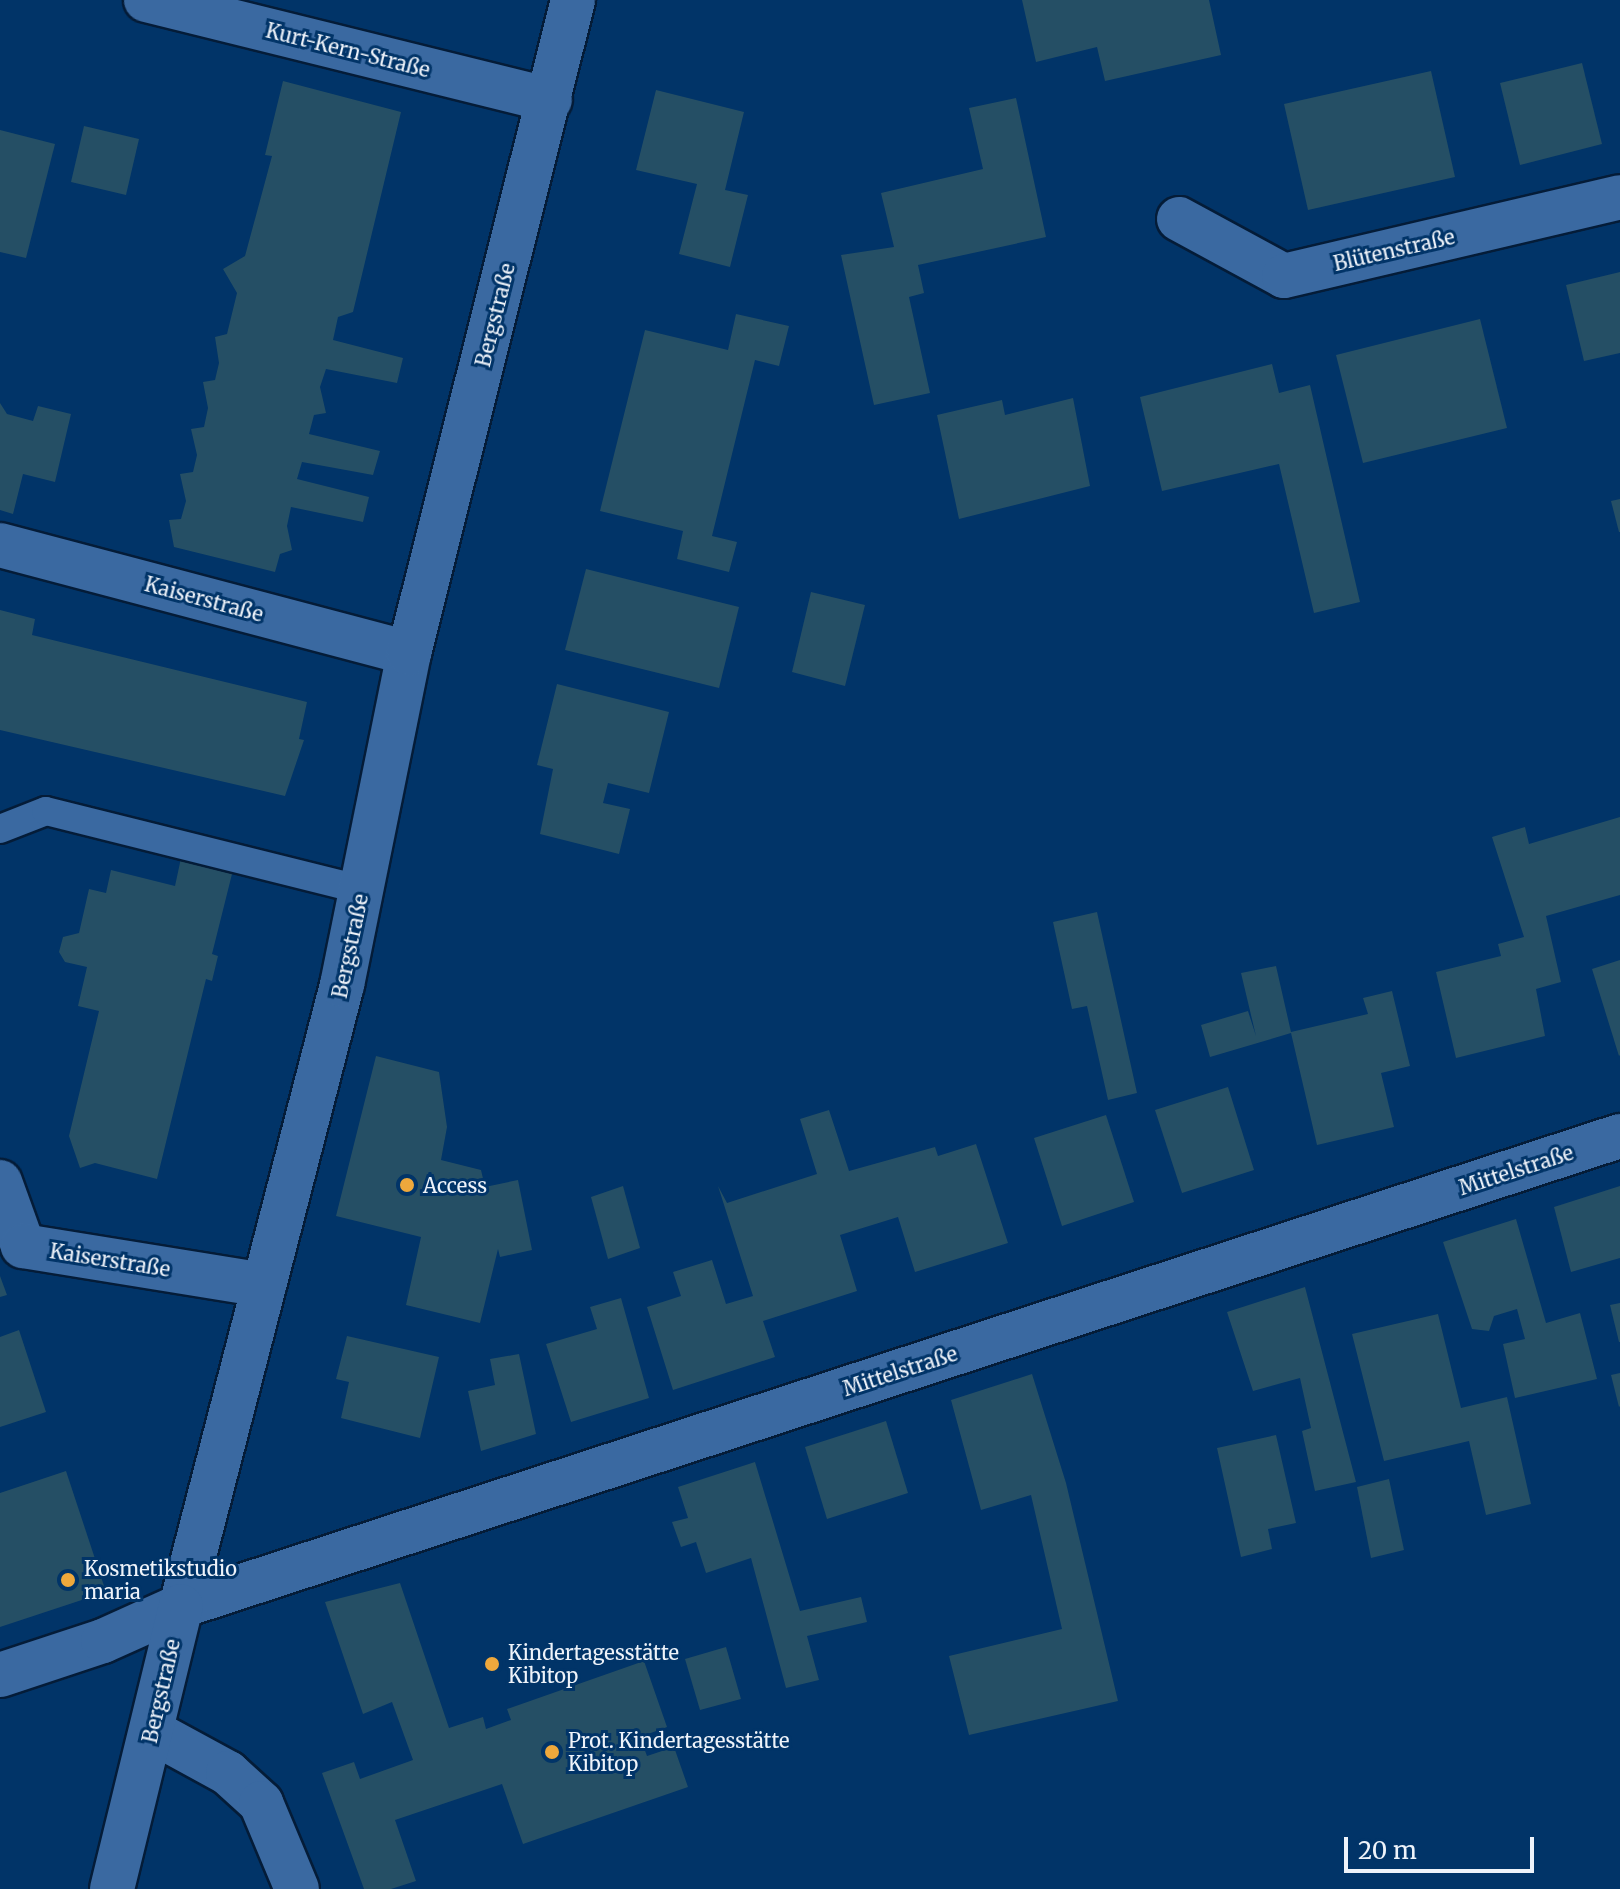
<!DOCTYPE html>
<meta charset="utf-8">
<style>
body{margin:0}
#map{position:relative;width:1620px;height:1889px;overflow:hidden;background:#013468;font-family:Merriweather,serif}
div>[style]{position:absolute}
.building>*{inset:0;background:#254f65}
.roads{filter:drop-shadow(2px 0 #041c38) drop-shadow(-2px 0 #041c38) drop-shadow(0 2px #041c38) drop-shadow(0 -2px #041c38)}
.service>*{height:28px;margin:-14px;padding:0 14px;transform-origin:14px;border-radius:14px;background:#3a69a1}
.minor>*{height:44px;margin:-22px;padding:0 22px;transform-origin:22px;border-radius:22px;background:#3a69a1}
.tertiary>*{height:44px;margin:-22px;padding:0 22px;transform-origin:22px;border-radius:22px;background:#3a69a1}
.dots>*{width:22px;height:22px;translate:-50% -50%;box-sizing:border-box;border:4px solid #013468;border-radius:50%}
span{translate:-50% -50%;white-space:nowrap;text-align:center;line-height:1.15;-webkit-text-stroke:6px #013468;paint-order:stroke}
.street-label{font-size:20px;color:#eef3fa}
.poi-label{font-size:20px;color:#eef3fa}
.left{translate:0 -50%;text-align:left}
.scale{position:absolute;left:1344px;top:1837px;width:190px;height:36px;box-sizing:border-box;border:4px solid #eef3fa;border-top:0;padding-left:10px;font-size:24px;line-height:28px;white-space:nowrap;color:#eef3fa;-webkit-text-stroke:6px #013468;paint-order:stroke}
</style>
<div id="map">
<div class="building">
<div style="clip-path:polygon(1022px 0,1209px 0,1221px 55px,1105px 81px,1097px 47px,1036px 62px)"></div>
<div style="clip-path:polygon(1582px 63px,1602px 144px,1520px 165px,1500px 83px)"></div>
<div style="clip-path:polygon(1431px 71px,1455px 177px,1308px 210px,1284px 104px)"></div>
<div style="clip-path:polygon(283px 81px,401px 112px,353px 312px,338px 317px,333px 340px,403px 358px,397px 383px,326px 369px,320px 387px,326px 413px,314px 415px,309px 434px,380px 451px,373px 475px,302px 462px,297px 479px,369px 497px,363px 522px,291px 507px,287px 526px,292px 550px,280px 554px,275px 572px,174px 547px,169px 520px,181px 519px,186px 501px,180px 474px,193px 472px,197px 455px,191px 429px,204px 427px,208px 408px,203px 382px,215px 380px,219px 363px,215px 337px,227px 334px,237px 293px,223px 269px,245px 256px,272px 156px,265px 155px)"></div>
<div style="clip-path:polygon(656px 90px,744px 112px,725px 190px,748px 195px,730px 267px,679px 254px,697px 184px,636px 170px)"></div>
<div style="clip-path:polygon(1016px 98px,1046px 237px,918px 265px,924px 293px,909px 297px,930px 393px,874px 405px,841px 255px,894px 247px,881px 193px,983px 169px,969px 108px)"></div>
<div style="clip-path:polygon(84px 126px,139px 139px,126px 195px,71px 182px)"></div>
<div style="clip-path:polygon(0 130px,55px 144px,26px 258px,0 252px)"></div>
<div style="clip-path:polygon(1620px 272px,1620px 353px,1584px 361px,1566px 285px)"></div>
<div style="clip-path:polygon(736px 314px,789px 326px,779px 366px,755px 360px,712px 536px,737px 542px,729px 572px,677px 559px,683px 531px,600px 511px,645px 330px,728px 350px)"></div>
<div style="clip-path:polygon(1480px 319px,1507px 428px,1363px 463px,1336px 355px)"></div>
<div style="clip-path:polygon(1272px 364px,1279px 393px,1310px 385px,1360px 602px,1314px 613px,1279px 464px,1162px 491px,1140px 397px)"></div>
<div style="clip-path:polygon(1073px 398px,1090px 486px,959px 519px,937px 415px,1002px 400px,1005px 415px)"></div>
<div style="clip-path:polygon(0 403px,7px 414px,33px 421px,38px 406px,71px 414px,55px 482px,23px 474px,13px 514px,0 510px)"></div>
<div style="clip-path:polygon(1620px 499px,1620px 532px,1619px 532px,1611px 501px)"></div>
<div style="clip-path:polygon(586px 569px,739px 607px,719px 688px,565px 650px)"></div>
<div style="clip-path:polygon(811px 592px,865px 605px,845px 686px,792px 672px)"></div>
<div style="clip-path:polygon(0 610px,35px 619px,32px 635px,307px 702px,299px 739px,304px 740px,285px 796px,0 730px)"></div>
<div style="clip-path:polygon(557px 684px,669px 712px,649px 793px,608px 783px,603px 803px,630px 809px,619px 854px,540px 834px,553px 769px,537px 765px)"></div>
<div style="clip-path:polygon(1620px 817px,1620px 895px,1546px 916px,1561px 982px,1536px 989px,1545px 1036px,1456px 1058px,1436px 972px,1501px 956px,1498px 944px,1524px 937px,1492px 837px,1525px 827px,1529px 844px)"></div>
<div style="clip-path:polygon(181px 858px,233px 870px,212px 954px,218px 956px,212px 981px,206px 979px,157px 1179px,95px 1163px,80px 1168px,69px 1136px,99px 1011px,78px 1006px,87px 967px,65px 962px,59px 952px,63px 937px,79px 933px,89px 889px,106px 893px,111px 870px,175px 886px)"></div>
<div style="clip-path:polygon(1097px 912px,1137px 1093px,1108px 1100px,1087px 1006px,1072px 1009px,1053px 922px)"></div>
<div style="clip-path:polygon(1620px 960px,1620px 1055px,1619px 1056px,1592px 969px)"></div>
<div style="clip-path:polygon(1276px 966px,1291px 1032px,1368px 1014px,1363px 998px,1392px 991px,1410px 1066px,1381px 1073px,1394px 1127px,1317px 1145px,1291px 1033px,1210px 1057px,1201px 1025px,1248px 1011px,1256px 1036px,1241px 973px)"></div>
<div style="clip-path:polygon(376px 1056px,439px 1072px,447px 1127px,441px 1160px,481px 1170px,485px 1187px,518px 1180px,532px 1250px,500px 1257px,498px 1249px,480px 1323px,406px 1305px,421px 1237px,336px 1216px)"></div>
<div style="clip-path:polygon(1228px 1087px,1254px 1170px,1182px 1193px,1155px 1110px)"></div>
<div style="clip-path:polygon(829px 1110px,849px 1171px,935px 1147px,938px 1156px,976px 1144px,1008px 1243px,915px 1272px,898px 1217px,840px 1235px,857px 1291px,763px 1321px,775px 1357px,673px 1390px,647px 1307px,681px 1296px,673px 1272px,712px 1260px,726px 1304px,753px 1296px,718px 1186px,727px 1203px,817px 1174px,800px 1119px)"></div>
<div style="clip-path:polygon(1106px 1115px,1134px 1202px,1062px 1226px,1034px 1138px)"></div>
<div style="clip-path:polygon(623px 1186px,640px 1248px,608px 1259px,591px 1197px)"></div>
<div style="clip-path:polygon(1620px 1186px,1620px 1258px,1571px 1272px,1554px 1207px)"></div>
<div style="clip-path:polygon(1516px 1219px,1546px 1323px,1580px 1313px,1597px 1379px,1515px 1398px,1503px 1344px,1525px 1339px,1517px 1309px,1494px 1316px,1489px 1331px,1472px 1329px,1443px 1242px)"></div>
<div style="clip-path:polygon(0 1276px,7px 1295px,0 1297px)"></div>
<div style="clip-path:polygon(1305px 1287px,1356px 1482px,1315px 1491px,1302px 1431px,1311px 1428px,1300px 1378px,1253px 1391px,1227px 1312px)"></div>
<div style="clip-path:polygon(621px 1298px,649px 1398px,571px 1422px,546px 1344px,597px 1329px,590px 1307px)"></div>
<div style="clip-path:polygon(1620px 1303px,1620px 1342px,1619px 1342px,1610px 1305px)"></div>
<div style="clip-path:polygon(1438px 1314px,1461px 1408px,1507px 1397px,1531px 1504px,1486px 1515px,1469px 1441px,1384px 1461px,1352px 1334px)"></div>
<div style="clip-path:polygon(19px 1330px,46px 1412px,0 1427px,0 1337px)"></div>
<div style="clip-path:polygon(347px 1336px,439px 1357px,420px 1438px,341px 1418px,349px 1382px,336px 1379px)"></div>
<div style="clip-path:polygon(519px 1354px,536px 1434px,481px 1451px,468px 1391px,495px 1385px,490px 1359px)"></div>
<div style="clip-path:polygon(1620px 1373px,1620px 1406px,1619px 1407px,1611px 1375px)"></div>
<div style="clip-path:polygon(1032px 1374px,1066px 1483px,1118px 1701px,969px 1735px,949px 1656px,1062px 1629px,1031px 1495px,981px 1510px,951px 1400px)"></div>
<div style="clip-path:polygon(886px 1421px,908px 1493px,827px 1519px,805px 1447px)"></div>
<div style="clip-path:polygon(1276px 1435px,1296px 1523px,1268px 1529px,1272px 1549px,1241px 1557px,1217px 1448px)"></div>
<div style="clip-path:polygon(755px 1462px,800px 1611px,861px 1597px,867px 1622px,807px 1636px,819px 1680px,786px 1688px,751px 1558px,706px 1573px,696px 1542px,681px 1547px,672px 1522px,688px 1518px,678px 1487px)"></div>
<div style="clip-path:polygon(66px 1471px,106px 1592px,0 1627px,0 1493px)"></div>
<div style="clip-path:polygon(1389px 1479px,1404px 1550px,1371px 1558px,1357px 1487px)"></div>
<div style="clip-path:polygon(400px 1583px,449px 1728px,483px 1717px,486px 1729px,511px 1720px,507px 1709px,644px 1661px,667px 1727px,640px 1737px,647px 1756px,674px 1747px,688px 1787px,523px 1844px,502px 1784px,395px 1820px,416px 1881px,391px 1889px,364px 1889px,322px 1773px,354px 1762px,360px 1779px,413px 1760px,392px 1702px,363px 1714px,325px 1602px)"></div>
<div style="clip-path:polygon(726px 1647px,741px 1699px,700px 1710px,685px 1659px)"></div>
</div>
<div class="roads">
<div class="service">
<div style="left:0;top:829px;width:49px;rotate:-21.4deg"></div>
<div style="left:46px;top:811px;width:326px;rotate:14deg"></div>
</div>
<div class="minor">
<div style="left:146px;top:0;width:416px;rotate:13.9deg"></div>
<div style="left:1179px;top:219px;width:119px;rotate:28.5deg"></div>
<div style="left:1284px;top:276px;width:345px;rotate:-13.2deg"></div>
<div style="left:0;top:545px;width:423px;rotate:14.8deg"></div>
<div style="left:0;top:1182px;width:68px;rotate:70.2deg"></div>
<div style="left:23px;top:1246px;width:244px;rotate:9.2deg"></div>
<div style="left:181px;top:1606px;width:642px;rotate:-75.47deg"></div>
<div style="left:342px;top:985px;width:339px;rotate:-78.6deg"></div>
<div style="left:409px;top:653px;width:673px;rotate:-75.9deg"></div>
<div style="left:0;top:1675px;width:108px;rotate:-18.3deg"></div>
<div style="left:103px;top:1641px;width:85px;rotate:-24.2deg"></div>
<div style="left:181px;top:1606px;width:1514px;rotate:-18.09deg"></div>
<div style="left:151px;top:1731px;width:88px;rotate:28.6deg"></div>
<div style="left:228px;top:1773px;width:45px;rotate:42.3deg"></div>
<div style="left:261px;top:1803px;width:93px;rotate:67.3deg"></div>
</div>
<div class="tertiary">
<div style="left:112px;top:1889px;width:291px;rotate:-76.3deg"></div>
</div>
</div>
<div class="dots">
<div style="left:407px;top:1185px;background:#eea83c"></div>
<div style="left:68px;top:1580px;background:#eea83c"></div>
<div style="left:492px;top:1664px;background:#eea83c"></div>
<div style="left:552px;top:1752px;background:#eea83c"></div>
</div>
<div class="street-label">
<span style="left:348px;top:50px;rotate:14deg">Kurt-Kern-Straße</span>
<span style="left:1394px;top:250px;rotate:-13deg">Blütenstraße</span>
<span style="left:495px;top:315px;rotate:-76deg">Bergstraße</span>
<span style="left:204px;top:599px;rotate:15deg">Kaiserstraße</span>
<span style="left:350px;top:946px;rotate:-78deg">Bergstraße</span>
<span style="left:1516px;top:1170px;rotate:-18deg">Mittelstraße</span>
<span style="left:110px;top:1260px;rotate:9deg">Kaiserstraße</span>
<span style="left:900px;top:1371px;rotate:-18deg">Mittelstraße</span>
<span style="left:161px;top:1691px;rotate:-77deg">Bergstraße</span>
</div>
<div class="poi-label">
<span class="left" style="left:423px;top:1185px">Access</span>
<span class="left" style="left:84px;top:1580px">Kosmetikstudio<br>maria</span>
<span class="left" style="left:508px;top:1664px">Kindertagesstätte<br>Kibitop</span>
<span class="left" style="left:568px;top:1752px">Prot. Kindertagesstätte<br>Kibitop</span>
</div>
<div class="scale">20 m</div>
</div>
